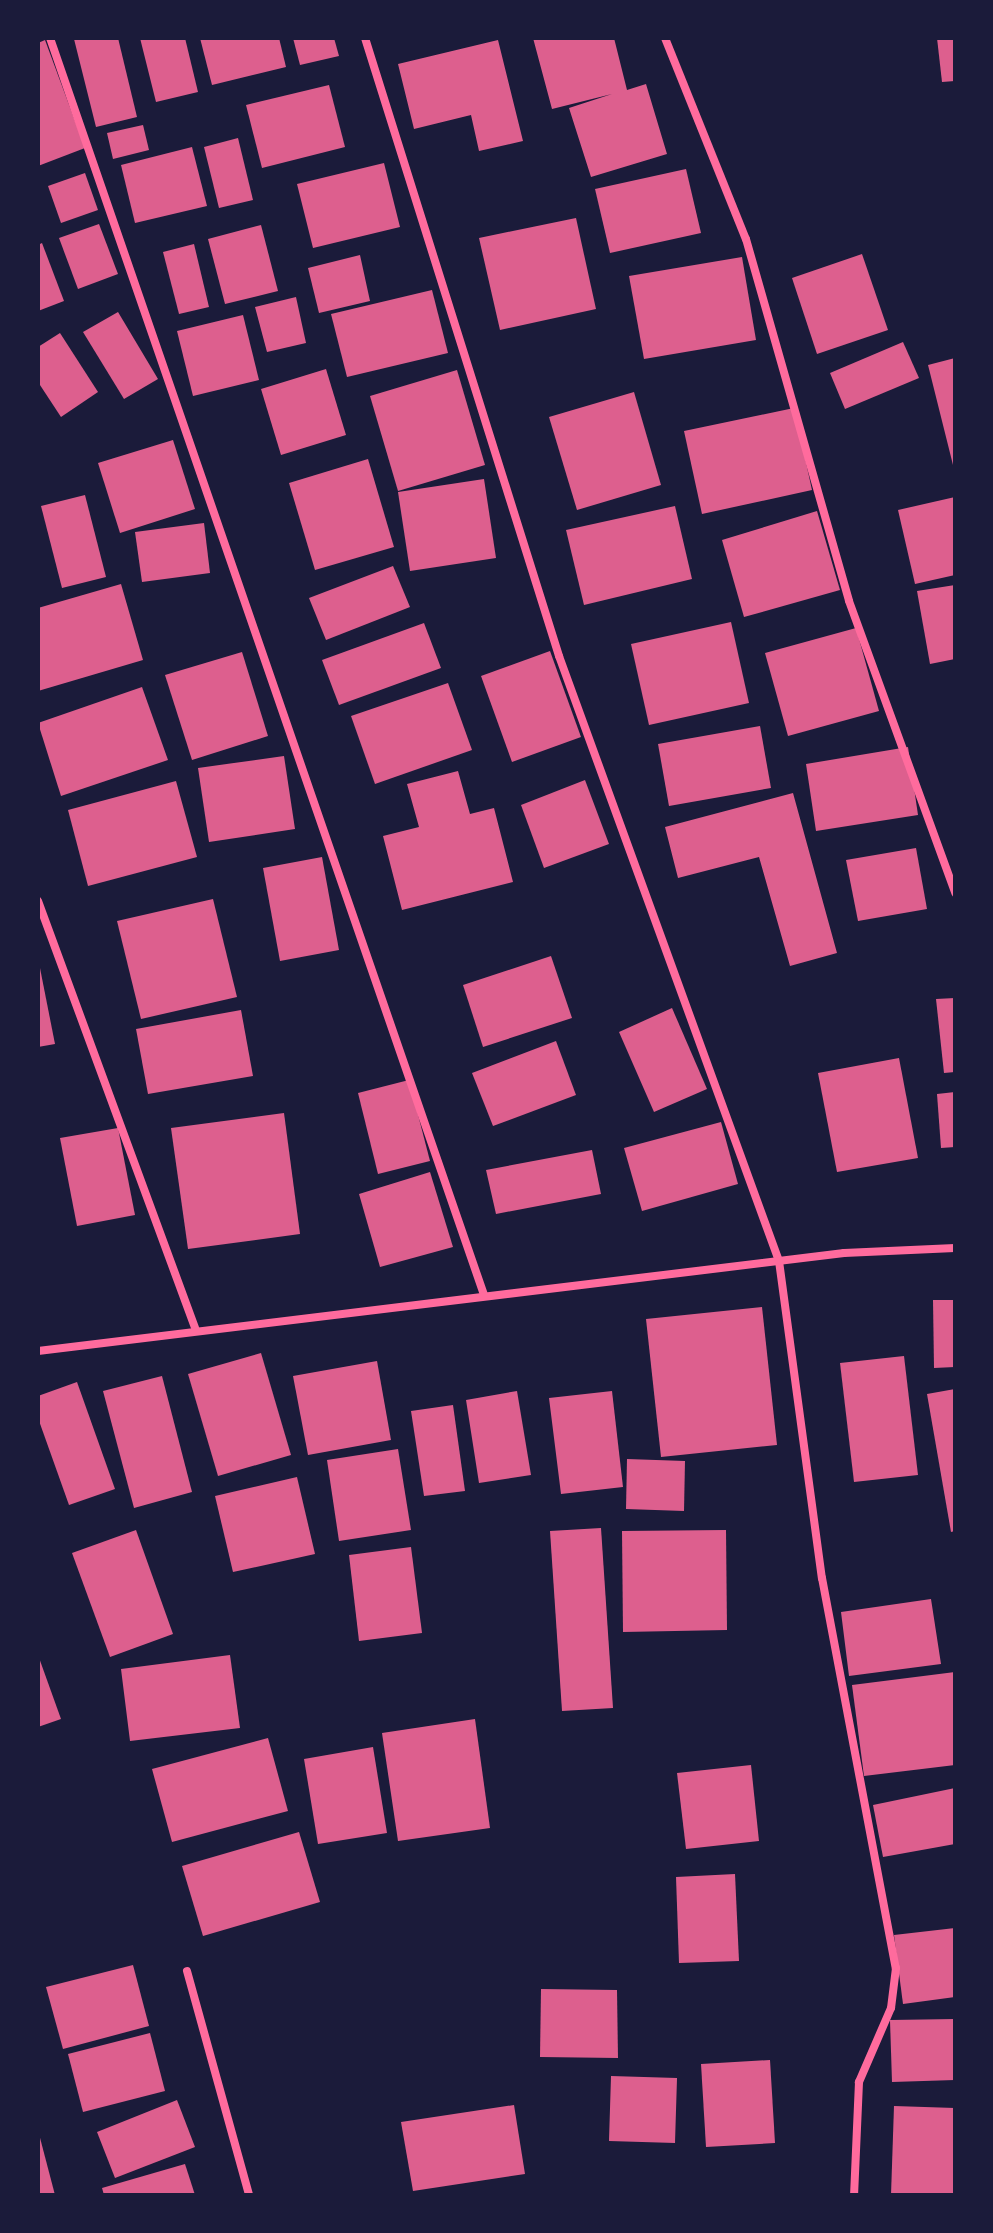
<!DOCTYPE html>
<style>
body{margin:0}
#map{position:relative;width:993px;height:2233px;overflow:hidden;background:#1b1b3a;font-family:Roboto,sans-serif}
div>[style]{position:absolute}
.building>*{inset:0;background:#dd5f8e}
.minor>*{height:8px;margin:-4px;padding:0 4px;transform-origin:4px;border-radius:4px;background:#ff6b9d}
span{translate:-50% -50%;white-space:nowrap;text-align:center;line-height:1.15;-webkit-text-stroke:8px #1b1b3a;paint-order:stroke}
.frame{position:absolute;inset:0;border:40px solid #1b1b3a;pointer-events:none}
</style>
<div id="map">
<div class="building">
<div style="clip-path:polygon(118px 38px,137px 117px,96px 127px,74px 39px)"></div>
<div style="clip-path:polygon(140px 38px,185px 38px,198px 92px,156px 102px)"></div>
<div style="clip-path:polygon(200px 38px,279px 38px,286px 67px,212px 85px)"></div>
<div style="clip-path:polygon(293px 38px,334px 38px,339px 56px,300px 65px)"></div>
<div style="clip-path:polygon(533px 38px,614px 38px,627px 90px,646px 84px,667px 154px,591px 177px,569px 108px,612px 94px,552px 109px)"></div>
<div style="clip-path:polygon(937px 38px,955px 38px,955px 81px,942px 82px)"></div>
<div style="clip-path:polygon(45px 40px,85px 148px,38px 166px,38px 43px)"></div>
<div style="clip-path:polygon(498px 40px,523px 141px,479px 151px,471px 115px,414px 129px,398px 64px)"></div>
<div style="clip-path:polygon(329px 85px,345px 147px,262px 168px,246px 105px)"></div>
<div style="clip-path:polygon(143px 125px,149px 150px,113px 159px,107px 133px)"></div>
<div style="clip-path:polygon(238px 138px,253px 200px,219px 208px,204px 147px)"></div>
<div style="clip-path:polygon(192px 147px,207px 206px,135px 223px,121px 165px)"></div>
<div style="clip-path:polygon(384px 163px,400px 227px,313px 248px,297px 184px)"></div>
<div style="clip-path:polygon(686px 169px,701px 233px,610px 253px,595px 189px)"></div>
<div style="clip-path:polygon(85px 173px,98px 210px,61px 223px,48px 186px)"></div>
<div style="clip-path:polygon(576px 218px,596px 309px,500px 330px,479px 238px)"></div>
<div style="clip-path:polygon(99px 224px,118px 274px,78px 289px,59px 238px)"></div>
<div style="clip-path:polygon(261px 225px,278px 291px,225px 304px,208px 239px)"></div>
<div style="clip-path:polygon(42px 243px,64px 301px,38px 311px,38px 245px)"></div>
<div style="clip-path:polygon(194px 244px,209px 307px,179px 314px,163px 252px)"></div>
<div style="clip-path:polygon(862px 254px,888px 330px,817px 354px,792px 278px)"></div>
<div style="clip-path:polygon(360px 255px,370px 301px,319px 313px,308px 268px)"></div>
<div style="clip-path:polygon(742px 257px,756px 340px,644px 359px,629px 276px)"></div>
<div style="clip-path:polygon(432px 290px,448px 353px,347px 377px,331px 314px)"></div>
<div style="clip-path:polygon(296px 297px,306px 343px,267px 352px,255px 307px)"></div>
<div style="clip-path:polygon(118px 312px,158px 379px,124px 399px,83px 332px)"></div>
<div style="clip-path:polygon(243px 315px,259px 380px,193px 396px,177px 331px)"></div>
<div style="clip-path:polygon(60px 333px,98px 392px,61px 417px,38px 382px,38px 347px)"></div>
<div style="clip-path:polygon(903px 342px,919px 378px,845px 409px,830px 373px)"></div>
<div style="clip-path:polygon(955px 358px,955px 468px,954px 469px,928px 365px)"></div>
<div style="clip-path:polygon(326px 369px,346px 435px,281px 455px,261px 389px)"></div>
<div style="clip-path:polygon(457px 370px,485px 465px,398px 491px,370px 396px)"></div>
<div style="clip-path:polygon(634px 392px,661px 485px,577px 510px,549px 417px)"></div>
<div style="clip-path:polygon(794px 408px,812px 490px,702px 514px,684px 431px)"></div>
<div style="clip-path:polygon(173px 440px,195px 509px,120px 533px,98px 463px)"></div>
<div style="clip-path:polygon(368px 459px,394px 547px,315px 570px,289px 483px)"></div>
<div style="clip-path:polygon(484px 479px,496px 558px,410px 571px,398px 492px)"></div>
<div style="clip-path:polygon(85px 495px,106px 577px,62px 588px,41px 506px)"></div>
<div style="clip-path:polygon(955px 497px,955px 575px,915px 584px,898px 510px)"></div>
<div style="clip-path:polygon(675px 506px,692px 579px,584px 605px,566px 530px)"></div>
<div style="clip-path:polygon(817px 511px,840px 590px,744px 617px,722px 540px)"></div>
<div style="clip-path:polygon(204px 523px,210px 573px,142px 582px,135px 532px)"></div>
<div style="clip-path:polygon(393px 566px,410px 607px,326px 640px,309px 598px)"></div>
<div style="clip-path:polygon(121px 584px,143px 660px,38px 691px,38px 608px)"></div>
<div style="clip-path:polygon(955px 585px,955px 659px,930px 664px,917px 591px)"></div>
<div style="clip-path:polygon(731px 622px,749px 703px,649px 725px,631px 644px)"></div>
<div style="clip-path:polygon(424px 623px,441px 668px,339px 705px,322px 660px)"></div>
<div style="clip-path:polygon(856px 628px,879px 711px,788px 736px,765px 653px)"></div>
<div style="clip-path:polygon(550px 651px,581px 737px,512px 762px,481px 676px)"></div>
<div style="clip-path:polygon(242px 652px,268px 736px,192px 760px,165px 675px)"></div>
<div style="clip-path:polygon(448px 683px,472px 750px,375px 784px,351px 716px)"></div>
<div style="clip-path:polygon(142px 687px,168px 760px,61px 796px,38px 723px)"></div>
<div style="clip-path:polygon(760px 726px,771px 788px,669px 806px,658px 744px)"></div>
<div style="clip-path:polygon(908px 747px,918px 815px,816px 831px,806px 764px)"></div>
<div style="clip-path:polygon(284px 756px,295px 829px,209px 842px,198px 768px)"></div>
<div style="clip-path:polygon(458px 771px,470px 814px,494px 808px,513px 882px,402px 910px,383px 836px,419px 827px,407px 784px)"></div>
<div style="clip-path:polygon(585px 780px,609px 844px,544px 868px,521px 805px)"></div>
<div style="clip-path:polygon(176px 781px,197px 857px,88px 886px,68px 810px)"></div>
<div style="clip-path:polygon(793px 793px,837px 953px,790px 966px,759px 857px,678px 878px,665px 827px)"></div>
<div style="clip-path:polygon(916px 848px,927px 909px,858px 921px,846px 860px)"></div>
<div style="clip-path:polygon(322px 857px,339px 950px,280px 961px,263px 868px)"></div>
<div style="clip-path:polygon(213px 899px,237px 997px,141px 1019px,117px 921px)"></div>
<div style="clip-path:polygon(551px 956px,572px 1018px,483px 1047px,463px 985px)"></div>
<div style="clip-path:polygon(38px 958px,55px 1044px,38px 1047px)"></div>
<div style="clip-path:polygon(955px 998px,955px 1072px,944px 1073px,936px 999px)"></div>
<div style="clip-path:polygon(672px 1008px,707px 1089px,654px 1112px,619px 1032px)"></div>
<div style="clip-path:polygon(241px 1010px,253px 1076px,148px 1094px,136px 1029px)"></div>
<div style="clip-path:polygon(556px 1041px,576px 1095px,493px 1126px,472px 1073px)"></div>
<div style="clip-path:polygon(899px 1058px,918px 1158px,837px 1172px,818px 1073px)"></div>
<div style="clip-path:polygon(409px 1080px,430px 1161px,378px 1174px,358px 1093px)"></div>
<div style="clip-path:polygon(955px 1092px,955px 1147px,941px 1148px,937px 1094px)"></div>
<div style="clip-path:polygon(284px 1113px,300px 1234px,188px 1249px,171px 1128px)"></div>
<div style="clip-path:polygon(721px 1122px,738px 1184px,642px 1211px,624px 1148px)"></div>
<div style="clip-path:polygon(118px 1128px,135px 1215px,77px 1226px,60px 1138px)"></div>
<div style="clip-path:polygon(592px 1150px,601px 1194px,496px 1214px,486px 1170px)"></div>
<div style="clip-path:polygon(430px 1172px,453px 1247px,380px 1267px,359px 1194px)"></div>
<div style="clip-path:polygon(933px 1300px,955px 1300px,955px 1367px,934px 1368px)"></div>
<div style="clip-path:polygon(762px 1307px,777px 1445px,661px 1457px,646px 1319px)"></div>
<div style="clip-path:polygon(261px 1353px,291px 1455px,218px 1476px,188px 1374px)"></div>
<div style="clip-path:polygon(904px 1356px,918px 1475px,854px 1482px,840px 1363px)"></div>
<div style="clip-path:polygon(377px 1361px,391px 1440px,308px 1455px,293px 1376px)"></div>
<div style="clip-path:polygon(162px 1376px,192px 1492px,134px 1508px,103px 1391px)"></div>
<div style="clip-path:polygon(77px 1382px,115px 1489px,69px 1505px,38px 1418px,38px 1396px)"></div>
<div style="clip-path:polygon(955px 1389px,955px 1531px,951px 1532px,927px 1394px)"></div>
<div style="clip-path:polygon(517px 1391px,531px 1475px,479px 1483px,466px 1400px)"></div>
<div style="clip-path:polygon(612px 1391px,623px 1487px,561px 1494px,549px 1398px)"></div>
<div style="clip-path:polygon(453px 1405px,465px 1491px,424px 1496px,411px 1411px)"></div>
<div style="clip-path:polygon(398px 1449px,411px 1530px,339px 1541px,327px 1460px)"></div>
<div style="clip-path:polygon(627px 1459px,685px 1461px,684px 1511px,626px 1509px)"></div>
<div style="clip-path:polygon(297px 1477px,315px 1554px,233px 1572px,215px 1496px)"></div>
<div style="clip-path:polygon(601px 1528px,613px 1708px,562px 1711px,550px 1531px)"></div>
<div style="clip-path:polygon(136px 1530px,173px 1634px,110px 1657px,72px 1553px)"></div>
<div style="clip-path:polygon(726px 1530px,727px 1630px,623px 1632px,622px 1531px)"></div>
<div style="clip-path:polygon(411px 1547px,422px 1633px,359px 1641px,349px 1555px)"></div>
<div style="clip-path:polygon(931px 1599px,941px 1664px,849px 1676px,841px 1612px)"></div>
<div style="clip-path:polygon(38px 1655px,61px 1719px,38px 1727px)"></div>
<div style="clip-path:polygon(230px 1655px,240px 1728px,130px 1741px,121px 1669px)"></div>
<div style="clip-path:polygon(955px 1672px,955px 1765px,864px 1776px,852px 1685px)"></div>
<div style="clip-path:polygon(475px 1719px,490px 1828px,398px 1841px,382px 1733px)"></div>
<div style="clip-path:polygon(268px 1738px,288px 1811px,172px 1842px,152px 1769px)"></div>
<div style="clip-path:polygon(373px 1747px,387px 1833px,318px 1844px,304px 1759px)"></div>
<div style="clip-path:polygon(751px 1765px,759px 1841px,686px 1849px,677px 1773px)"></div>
<div style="clip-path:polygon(955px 1788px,955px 1844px,883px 1857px,873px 1805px)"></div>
<div style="clip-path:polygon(299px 1832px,320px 1902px,203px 1936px,182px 1866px)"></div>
<div style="clip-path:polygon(735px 1874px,739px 1961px,679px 1963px,676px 1877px)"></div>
<div style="clip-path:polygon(955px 1928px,955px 1997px,903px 2004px,894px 1935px)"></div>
<div style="clip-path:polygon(133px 1965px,149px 2026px,63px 2049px,46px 1987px)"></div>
<div style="clip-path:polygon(541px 1989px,617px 1990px,618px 2058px,540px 2057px)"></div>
<div style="clip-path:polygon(955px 2019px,955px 2080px,892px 2082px,890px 2020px)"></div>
<div style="clip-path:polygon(150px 2033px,165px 2091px,83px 2112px,68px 2054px)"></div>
<div style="clip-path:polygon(770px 2060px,775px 2143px,706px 2147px,701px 2064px)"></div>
<div style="clip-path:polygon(611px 2076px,677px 2078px,675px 2143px,609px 2141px)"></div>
<div style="clip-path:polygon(177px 2100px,195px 2147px,115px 2178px,97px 2132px)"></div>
<div style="clip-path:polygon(514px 2105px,525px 2174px,413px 2191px,401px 2122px)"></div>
<div style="clip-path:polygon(894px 2106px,955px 2108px,955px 2195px,891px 2195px)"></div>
<div style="clip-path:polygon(39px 2134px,55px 2195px,38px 2195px)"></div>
<div style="clip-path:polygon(185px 2164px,195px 2195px,104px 2195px,102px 2188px)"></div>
</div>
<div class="minor">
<div style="left:50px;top:38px;width:1330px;rotate:70.95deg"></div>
<div style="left:365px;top:38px;width:648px;rotate:72.57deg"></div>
<div style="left:559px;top:656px;width:644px;rotate:70.02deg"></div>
<div style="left:779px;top:1261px;width:320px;rotate:82.3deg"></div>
<div style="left:822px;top:1578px;width:397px;rotate:79.3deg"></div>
<div style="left:896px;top:1968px;width:40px;rotate:97.1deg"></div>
<div style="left:891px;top:2008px;width:81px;rotate:113.4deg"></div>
<div style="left:859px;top:2082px;width:113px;rotate:92.5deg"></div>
<div style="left:665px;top:38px;width:217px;rotate:68.1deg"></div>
<div style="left:746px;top:239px;width:376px;rotate:74.1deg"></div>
<div style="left:849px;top:601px;width:311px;rotate:70deg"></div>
<div style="left:38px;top:901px;width:457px;rotate:69.8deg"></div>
<div style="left:38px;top:1351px;width:812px;rotate:-6.93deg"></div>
<div style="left:844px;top:1253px;width:111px;rotate:-2.6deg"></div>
<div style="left:187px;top:1971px;width:232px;rotate:74.5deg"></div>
</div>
<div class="frame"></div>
</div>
